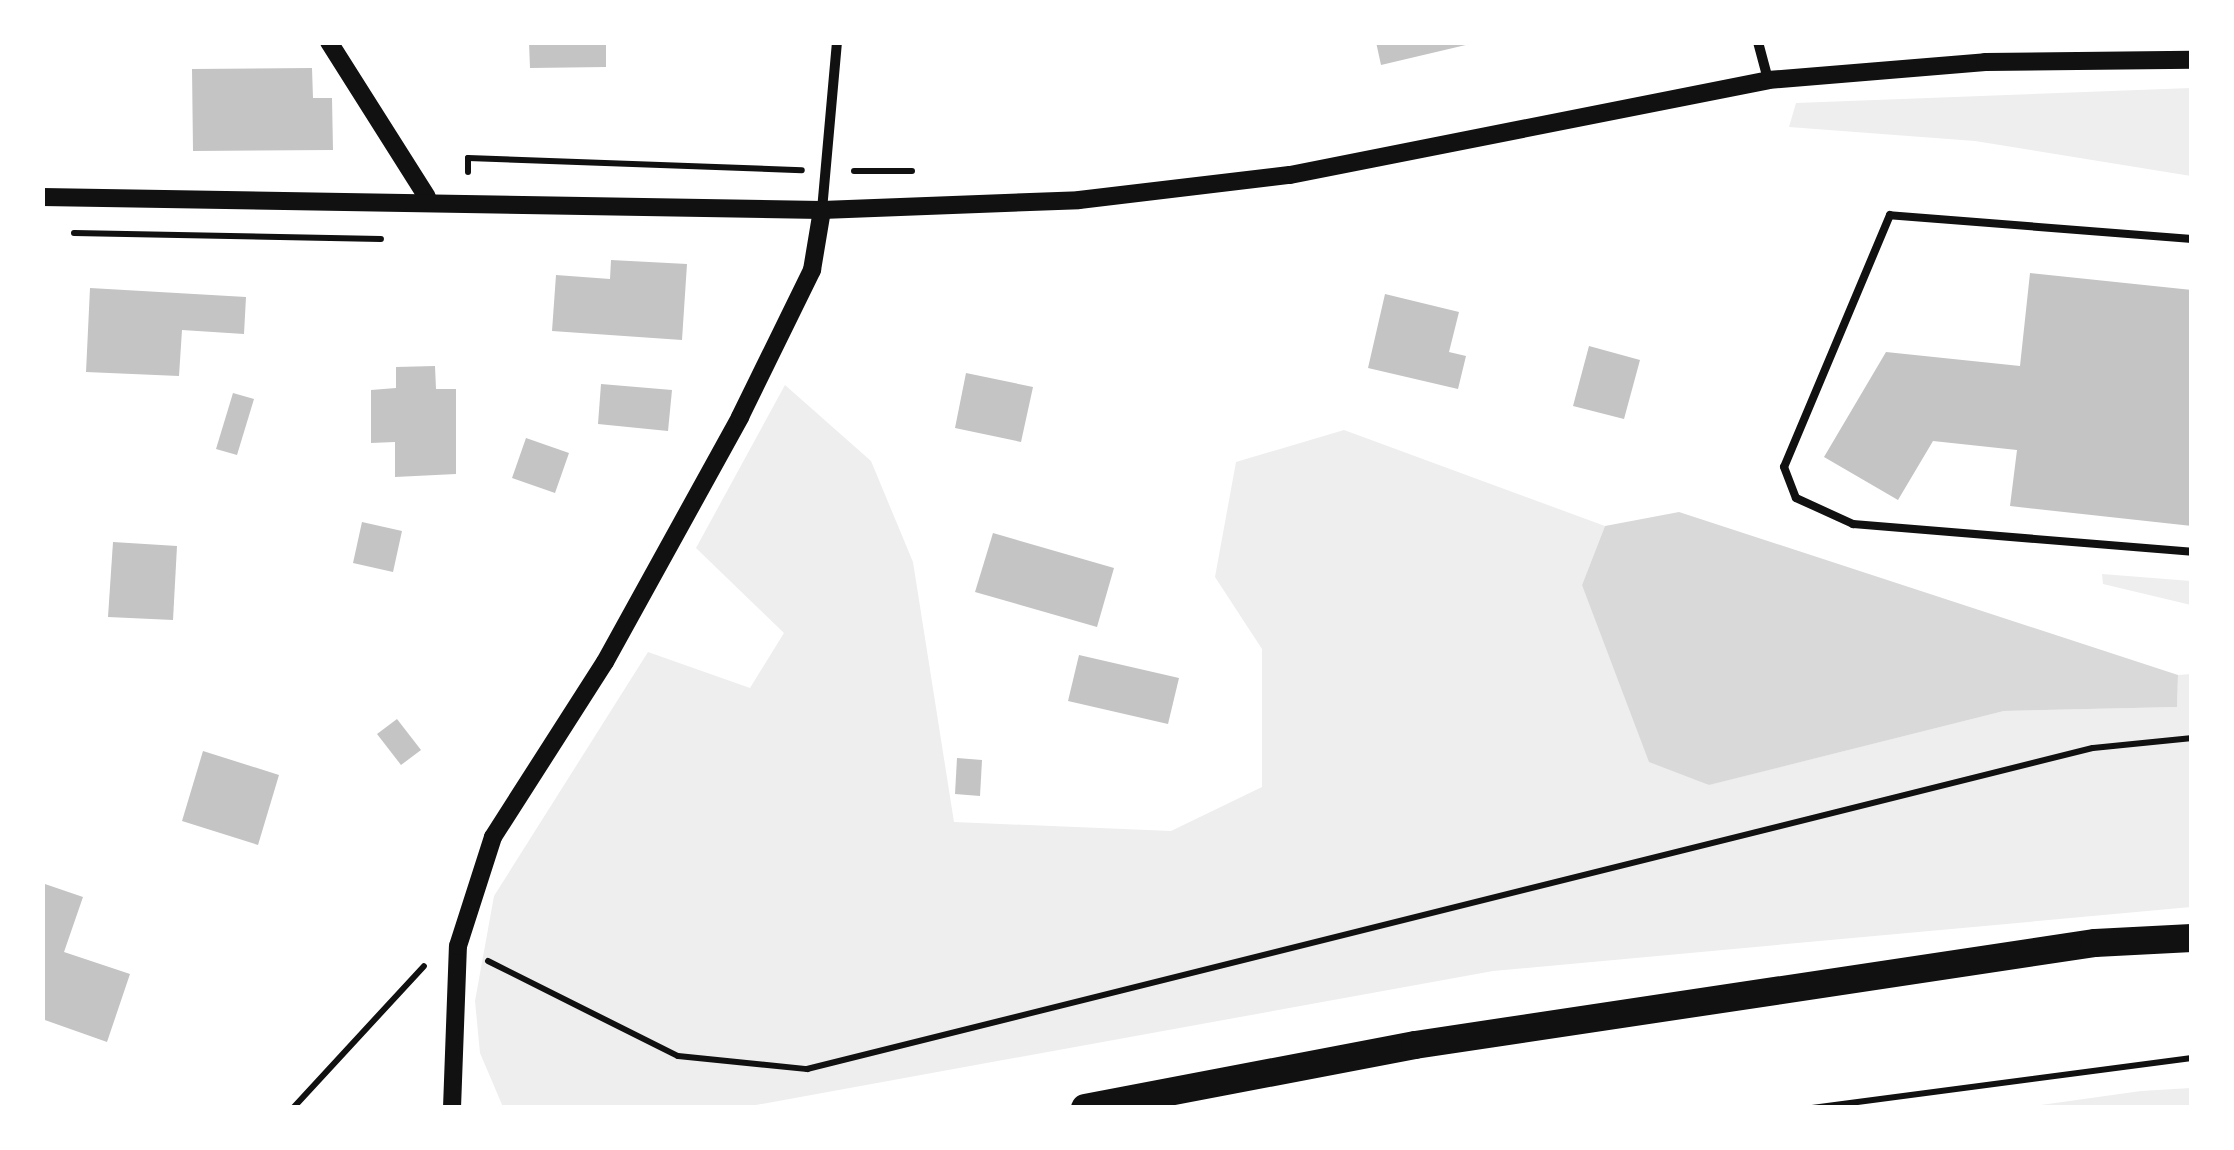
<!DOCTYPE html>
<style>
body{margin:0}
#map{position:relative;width:2234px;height:1150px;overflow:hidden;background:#fff;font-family:Signika,sans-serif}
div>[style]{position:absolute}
.green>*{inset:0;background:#eee}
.water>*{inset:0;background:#d9d9d9}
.building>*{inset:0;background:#c4c4c4}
.path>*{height:6px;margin:-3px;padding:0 3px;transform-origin:3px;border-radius:3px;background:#111}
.service>*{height:8px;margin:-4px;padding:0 4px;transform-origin:4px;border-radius:4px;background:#111}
.minor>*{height:10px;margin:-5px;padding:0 5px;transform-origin:5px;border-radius:5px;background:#111}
.tertiary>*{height:18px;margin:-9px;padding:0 9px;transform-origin:9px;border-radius:9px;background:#111}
.trunk>*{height:28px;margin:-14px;padding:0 14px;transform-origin:14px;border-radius:14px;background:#111}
span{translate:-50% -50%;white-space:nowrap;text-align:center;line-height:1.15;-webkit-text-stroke:10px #fff;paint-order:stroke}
.frame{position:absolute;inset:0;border:45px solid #fff;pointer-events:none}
</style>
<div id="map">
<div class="green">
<div style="clip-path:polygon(2191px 88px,2191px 176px,1975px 141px,1789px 127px,1796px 103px)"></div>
<div style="clip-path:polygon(785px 385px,871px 461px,913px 562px,954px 822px,1171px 831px,1262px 787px,1262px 649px,1215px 577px,1236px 462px,1344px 430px,1605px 526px,1582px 585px,1708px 785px,2004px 711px,2177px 707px,2178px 675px,2191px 674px,2191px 907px,1493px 971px,745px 1107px,503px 1107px,480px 1053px,475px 1001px,494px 896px,648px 652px,750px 688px,784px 633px,696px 548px)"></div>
<div style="clip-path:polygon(2102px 574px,2191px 581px,2191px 605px,2103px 584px)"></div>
<div style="clip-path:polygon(2191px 1088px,2191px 1107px,2027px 1107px,2141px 1091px)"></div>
</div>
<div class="water">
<div style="clip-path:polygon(1679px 512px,2178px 675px,2177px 707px,2004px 711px,1709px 785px,1649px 762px,1582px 585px,1605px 526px)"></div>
</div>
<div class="building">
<div style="clip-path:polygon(529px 42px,606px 42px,606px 67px,530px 68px)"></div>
<div style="clip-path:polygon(1376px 42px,1469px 42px,1470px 44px,1381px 65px)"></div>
<div style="clip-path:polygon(312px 68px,313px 98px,332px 98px,333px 150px,193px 151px,192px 69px)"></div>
<div style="clip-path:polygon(611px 260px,687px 264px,682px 340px,552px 331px,556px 275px,610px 279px)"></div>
<div style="clip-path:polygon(2030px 273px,2192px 290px,2192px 526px,2010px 506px,2017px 450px,1933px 441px,1898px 500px,1824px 457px,1886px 352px,2020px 366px)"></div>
<div style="clip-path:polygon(90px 288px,246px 297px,244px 334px,182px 330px,179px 376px,86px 372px)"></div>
<div style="clip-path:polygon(1385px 294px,1459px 312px,1449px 352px,1466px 356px,1458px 389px,1368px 368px)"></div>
<div style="clip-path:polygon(1589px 346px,1640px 360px,1624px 419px,1573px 406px)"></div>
<div style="clip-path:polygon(435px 366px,436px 389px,456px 389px,456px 474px,395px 477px,395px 442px,371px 443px,371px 390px,396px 388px,396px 367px)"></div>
<div style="clip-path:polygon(966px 373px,1033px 387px,1021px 442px,955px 428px)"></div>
<div style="clip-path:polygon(601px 384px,672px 390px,668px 431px,598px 424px)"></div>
<div style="clip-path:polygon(233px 393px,254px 399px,237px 455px,216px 449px)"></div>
<div style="clip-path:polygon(526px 438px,569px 453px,555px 493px,512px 478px)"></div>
<div style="clip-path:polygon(362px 522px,402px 531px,393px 572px,353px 563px)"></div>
<div style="clip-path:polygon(993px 533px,1114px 568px,1097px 627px,975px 592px)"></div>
<div style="clip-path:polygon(113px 542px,177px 546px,173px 620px,108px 617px)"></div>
<div style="clip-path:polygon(1079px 655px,1179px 678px,1168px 724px,1068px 701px)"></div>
<div style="clip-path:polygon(397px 719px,421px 750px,401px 765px,377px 734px)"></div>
<div style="clip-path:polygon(203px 751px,279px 775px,258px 845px,182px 821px)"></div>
<div style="clip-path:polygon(957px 758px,982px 760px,980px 796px,955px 794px)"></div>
<div style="clip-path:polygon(42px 883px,83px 897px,64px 952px,130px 974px,107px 1042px,42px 1019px)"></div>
</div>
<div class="path">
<div style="left:854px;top:171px;width:58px"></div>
<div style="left:468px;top:172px;width:14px;rotate:-90deg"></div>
<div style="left:468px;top:158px;width:334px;rotate:2.1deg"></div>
<div style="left:74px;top:233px;width:307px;rotate:1.1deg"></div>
<div style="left:488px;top:961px;width:212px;rotate:26.6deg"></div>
<div style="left:678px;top:1056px;width:130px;rotate:5.8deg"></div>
<div style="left:807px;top:1069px;width:1325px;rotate:-14.02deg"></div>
<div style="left:2093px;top:748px;width:100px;rotate:-5.8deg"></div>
<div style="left:293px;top:1108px;width:193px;rotate:-47.3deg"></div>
<div style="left:1812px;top:1108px;width:383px;rotate:-7.5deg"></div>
</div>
<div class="service">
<div style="left:2192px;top:239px;width:303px;rotate:-175.5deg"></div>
<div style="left:1890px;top:215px;width:273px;rotate:112.8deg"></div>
<div style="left:1784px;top:467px;width:33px;rotate:69deg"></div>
<div style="left:1796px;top:498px;width:63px;rotate:24.5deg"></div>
<div style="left:1853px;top:524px;width:340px;rotate:4.7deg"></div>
</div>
<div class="minor">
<div style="left:1758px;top:42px;width:39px;rotate:75deg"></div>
<div style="left:822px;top:210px;width:169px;rotate:-84.9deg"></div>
</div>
<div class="tertiary">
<div style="left:329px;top:42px;width:183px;rotate:57.7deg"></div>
<div style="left:42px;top:197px;width:780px;rotate:0.95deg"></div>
<div style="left:822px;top:210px;width:257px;rotate:-2.2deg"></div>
<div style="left:1079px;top:200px;width:212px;rotate:-6.8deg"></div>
<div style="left:1290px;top:175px;width:487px;rotate:-11.2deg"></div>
<div style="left:1768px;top:80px;width:218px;rotate:-4.7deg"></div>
<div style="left:1985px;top:62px;width:207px;rotate:-0.6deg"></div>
<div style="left:452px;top:1108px;width:162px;rotate:-87.9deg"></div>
<div style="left:458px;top:946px;width:114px;rotate:-72.2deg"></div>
<div style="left:493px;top:837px;width:208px;rotate:-57.4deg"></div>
<div style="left:605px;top:662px;width:280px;rotate:-61.1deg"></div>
<div style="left:740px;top:417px;width:164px;rotate:-63.9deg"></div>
<div style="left:812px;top:270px;width:61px;rotate:-80.5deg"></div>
</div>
<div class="trunk">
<div style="left:1085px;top:1108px;width:336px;rotate:-10.8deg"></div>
<div style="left:1415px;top:1045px;width:688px;rotate:-8.53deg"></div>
<div style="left:2095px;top:943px;width:97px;rotate:-3deg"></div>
</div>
<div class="frame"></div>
</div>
